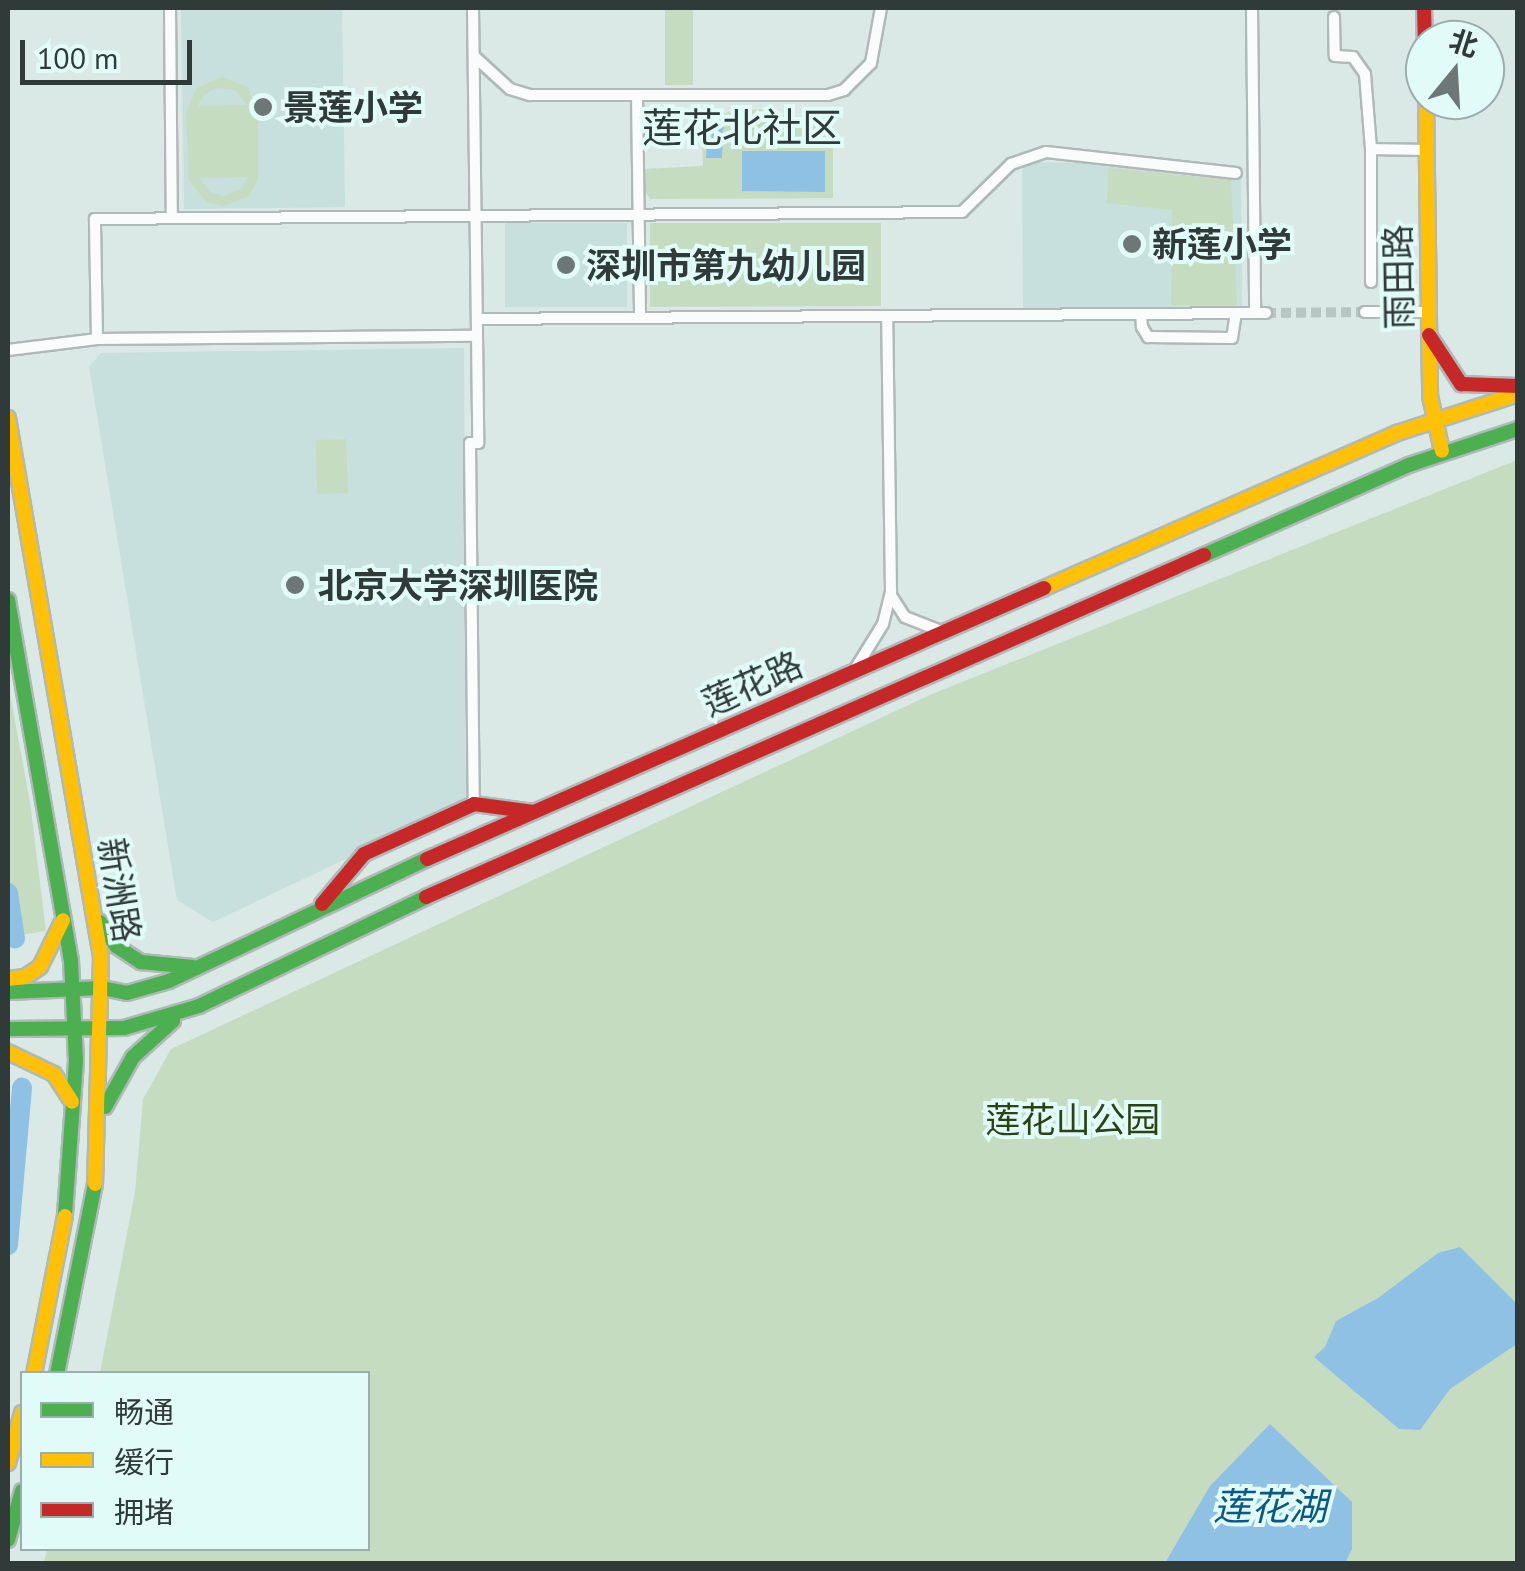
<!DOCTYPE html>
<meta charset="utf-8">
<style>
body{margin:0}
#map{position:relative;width:1525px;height:1571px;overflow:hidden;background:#dae8e6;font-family:"PT Sans","Noto Sans SC",sans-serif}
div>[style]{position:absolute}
.built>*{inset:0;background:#c7dfdd}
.green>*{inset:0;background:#c6dcc0}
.water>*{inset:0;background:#8fc1e5}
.river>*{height:20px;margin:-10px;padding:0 10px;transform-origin:10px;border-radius:10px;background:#8fc1e5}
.street-tunnel>*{height:10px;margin-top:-5px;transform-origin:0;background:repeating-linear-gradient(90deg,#b8c5c3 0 10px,transparent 0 15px)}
.roads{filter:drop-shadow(2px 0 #afb9b8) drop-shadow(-2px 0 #afb9b8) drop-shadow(0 2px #afb9b8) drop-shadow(0 -2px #afb9b8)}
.street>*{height:10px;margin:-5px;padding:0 5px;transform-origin:5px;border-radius:5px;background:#f9fcfb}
.fast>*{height:14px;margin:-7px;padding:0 7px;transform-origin:7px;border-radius:7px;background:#4caf50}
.slow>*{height:14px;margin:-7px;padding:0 7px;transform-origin:7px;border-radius:7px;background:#ffc107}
.jam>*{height:14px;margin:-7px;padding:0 7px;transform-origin:7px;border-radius:7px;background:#c62828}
.dots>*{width:28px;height:28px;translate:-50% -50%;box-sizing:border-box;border:5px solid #e1fbf8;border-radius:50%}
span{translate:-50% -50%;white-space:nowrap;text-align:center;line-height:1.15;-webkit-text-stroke:8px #e1fbf8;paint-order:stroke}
.poi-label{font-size:35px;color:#303a39;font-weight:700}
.left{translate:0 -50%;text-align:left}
.street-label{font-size:35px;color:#303a39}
.park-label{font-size:35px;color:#2a4314}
.water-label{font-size:38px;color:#0b5888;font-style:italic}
.quarter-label{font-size:40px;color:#303a39}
.frame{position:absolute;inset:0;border:10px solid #303a39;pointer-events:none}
.legend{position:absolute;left:20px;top:1371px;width:350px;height:180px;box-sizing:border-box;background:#e1fbf8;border:2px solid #9aaeac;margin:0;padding:12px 18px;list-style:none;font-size:30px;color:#303a39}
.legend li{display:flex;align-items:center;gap:20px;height:50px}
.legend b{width:50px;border:2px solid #9aaeac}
.north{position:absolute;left:1405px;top:20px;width:100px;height:100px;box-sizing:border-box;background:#e1fbf8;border:2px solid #9aaeac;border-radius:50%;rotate:18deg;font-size:28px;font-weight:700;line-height:40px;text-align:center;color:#303a39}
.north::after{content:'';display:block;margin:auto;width:35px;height:45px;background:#6c7776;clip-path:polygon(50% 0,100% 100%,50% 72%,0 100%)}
.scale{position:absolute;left:20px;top:40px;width:172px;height:45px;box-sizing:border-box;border:5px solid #303a39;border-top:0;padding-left:12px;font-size:30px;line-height:35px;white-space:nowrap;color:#303a39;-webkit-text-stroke:8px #e1fbf8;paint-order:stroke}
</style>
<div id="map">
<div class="built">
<div style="clip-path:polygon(181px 8px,342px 8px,345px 207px,184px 209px)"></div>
<div style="clip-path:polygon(1022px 162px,1092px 163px,1241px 179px,1242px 309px,1023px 309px)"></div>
<div style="clip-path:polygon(505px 223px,627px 223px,627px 307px,505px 307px)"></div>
<div style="clip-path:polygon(464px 348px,466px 802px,213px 922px,177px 900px,89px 367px,101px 353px)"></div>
</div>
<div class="green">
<div style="clip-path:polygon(665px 8px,693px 8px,693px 85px,665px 85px)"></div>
<div style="clip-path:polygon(evenodd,222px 77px,247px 87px,258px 111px,258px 179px,249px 196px,224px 206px,206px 202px,189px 180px,186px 112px,197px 88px,222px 77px,216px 88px,235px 90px,247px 105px,198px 106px,204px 95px,216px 88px,222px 77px,248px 177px,242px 188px,224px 196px,211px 193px,199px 178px,248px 177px)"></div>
<div style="clip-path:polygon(764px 109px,789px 117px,833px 116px,833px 198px,650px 199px,645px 191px,644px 169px,703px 166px,702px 140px,697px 131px,704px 115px)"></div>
<div style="clip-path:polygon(1108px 168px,1231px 180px,1237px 305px,1171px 305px,1172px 210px,1107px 203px)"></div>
<div style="clip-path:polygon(650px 223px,881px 223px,881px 306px,650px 307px)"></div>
<div style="clip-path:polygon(346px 439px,348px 493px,317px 494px,316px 440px)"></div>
<div style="clip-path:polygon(1517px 460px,1517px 1563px,43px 1564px,48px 1548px,368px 1548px,368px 1374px,100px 1373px,135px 1192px,143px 1099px,171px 1049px,932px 694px)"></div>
<div style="clip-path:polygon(8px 683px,30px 802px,46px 931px,8px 937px)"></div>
</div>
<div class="water">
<div style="clip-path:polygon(719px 122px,724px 128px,719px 139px,723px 140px,722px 158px,706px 158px,707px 141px,713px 140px,709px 125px)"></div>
<div style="clip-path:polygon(742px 151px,825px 151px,825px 192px,742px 191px)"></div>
<div style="clip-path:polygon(1460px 1247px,1517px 1304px,1517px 1344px,1450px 1389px,1420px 1430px,1399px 1429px,1314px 1357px,1325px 1347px,1336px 1321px,1378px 1298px,1438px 1253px)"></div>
<div style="clip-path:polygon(1270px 1424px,1352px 1502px,1352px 1549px,1345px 1563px,1165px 1563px,1210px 1486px)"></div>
</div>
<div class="river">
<div style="left:8px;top:893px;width:46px;rotate:81.2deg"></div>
<div style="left:8px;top:1245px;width:158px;rotate:-84.9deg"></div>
</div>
<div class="street-tunnel">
<div style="left:1266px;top:313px;width:99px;rotate:-0.6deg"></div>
</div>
<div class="roads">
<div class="street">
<div style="left:170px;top:8px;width:210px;rotate:89.5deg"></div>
<div style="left:473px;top:8px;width:435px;rotate:89.3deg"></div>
<div style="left:478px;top:443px;width:8px;rotate:180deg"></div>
<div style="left:470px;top:443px;width:361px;rotate:89.4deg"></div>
<div style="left:1252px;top:8px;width:305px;rotate:89.4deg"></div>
<div style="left:1334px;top:17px;width:39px;rotate:89deg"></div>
<div style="left:1335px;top:56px;width:18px;rotate:3deg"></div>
<div style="left:1353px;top:57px;width:21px;rotate:55deg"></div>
<div style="left:1365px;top:74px;width:75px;rotate:85.4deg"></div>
<div style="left:1371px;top:149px;width:133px;rotate:90deg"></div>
<div style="left:475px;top:57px;width:47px;rotate:42.4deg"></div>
<div style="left:510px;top:89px;width:21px;rotate:17deg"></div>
<div style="left:530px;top:95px;width:298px"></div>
<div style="left:828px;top:95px;width:17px;rotate:-17deg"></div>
<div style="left:844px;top:90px;width:38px;rotate:-45deg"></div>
<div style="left:871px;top:63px;width:56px;rotate:-79.7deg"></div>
<div style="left:637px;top:96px;width:222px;rotate:89.2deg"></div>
<div style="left:1371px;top:149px;width:55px;rotate:1deg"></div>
<div style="left:1365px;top:312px;width:64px"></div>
<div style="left:1141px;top:314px;width:13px;rotate:86deg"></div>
<div style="left:1142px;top:327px;width:12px;rotate:59deg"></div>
<div style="left:1148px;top:337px;width:84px;rotate:0.7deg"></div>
<div style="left:1232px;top:338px;width:25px;rotate:-81deg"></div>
<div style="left:477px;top:319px;width:789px;rotate:-0.44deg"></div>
<div style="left:97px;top:339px;width:120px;rotate:-91deg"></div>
<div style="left:95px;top:219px;width:867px;rotate:-0.46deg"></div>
<div style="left:962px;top:212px;width:69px;rotate:-44.4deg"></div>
<div style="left:1011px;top:164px;width:37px;rotate:-19deg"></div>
<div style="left:1046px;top:152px;width:191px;rotate:6.3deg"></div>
<div style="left:8px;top:350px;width:90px;rotate:-7deg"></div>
<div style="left:97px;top:339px;width:380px;rotate:-0.5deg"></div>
<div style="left:892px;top:597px;width:24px;rotate:57deg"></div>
<div style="left:905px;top:617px;width:41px;rotate:21.5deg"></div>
<div style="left:854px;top:671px;width:55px;rotate:-58.3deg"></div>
<div style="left:883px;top:624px;width:34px;rotate:-76deg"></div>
<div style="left:891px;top:591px;width:275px;rotate:-90.8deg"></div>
</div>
<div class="fast">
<div style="left:1204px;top:555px;width:224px;rotate:-23.7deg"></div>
<div style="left:1409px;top:465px;width:115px;rotate:-18.3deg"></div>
<div style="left:8px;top:600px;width:366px;rotate:80.1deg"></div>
<div style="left:71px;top:961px;width:100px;rotate:87.1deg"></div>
<div style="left:76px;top:1061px;width:155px;rotate:94.1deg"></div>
<div style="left:100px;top:922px;width:29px;rotate:56deg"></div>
<div style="left:116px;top:946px;width:30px;rotate:33deg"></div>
<div style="left:141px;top:962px;width:52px;rotate:5.5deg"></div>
<div style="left:8px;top:992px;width:94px;rotate:-2.4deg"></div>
<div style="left:102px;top:988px;width:25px;rotate:11deg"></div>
<div style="left:127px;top:993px;width:44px;rotate:-15.9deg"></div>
<div style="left:169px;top:981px;width:285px;rotate:-25.3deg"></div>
<div style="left:8px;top:1029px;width:116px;rotate:-0.5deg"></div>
<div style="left:124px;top:1028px;width:78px;rotate:-16.3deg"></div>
<div style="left:199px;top:1006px;width:252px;rotate:-25.6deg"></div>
<div style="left:105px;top:1107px;width:57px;rotate:-60.8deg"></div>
<div style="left:133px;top:1057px;width:54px;rotate:-42deg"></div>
<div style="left:57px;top:1374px;width:194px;rotate:-78.7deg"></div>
<div style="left:8px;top:1540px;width:51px;rotate:-74.1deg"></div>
</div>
<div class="slow">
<div style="left:1426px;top:100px;width:296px;rotate:89.2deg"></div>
<div style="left:1430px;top:396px;width:56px;rotate:77.7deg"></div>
<div style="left:8px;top:418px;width:547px;rotate:80.21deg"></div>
<div style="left:101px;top:957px;width:227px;rotate:91.5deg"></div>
<div style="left:1044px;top:588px;width:386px;rotate:-23.7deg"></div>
<div style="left:1397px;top:433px;width:127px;rotate:-17.9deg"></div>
<div style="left:8px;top:979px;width:17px;rotate:-7deg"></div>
<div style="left:25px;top:977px;width:18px;rotate:-34deg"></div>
<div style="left:40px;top:967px;width:52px;rotate:-63.9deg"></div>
<div style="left:8px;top:1052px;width:51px;rotate:25.6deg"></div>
<div style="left:54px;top:1074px;width:33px;rotate:57deg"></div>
<div style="left:34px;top:1374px;width:161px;rotate:-78.9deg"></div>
<div style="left:8px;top:1463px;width:52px;rotate:-74.4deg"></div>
</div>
<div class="jam">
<div style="left:1424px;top:8px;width:41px;rotate:88.6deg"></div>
<div style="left:1429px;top:335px;width:59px;rotate:56.9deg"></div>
<div style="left:1461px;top:384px;width:57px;rotate:2deg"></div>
<div style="left:427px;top:859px;width:674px;rotate:-23.71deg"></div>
<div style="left:426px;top:897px;width:850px;rotate:-23.73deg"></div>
<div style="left:322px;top:904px;width:65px;rotate:-50deg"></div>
<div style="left:364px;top:854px;width:121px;rotate:-24.4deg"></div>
<div style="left:474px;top:804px;width:60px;rotate:7.7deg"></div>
</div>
</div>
<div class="dots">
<div style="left:263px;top:107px;background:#6c7776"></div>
<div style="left:1132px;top:244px;background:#6c7776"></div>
<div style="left:566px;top:265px;background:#6c7776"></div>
<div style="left:295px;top:585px;background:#6c7776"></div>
</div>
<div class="poi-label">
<span class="left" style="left:283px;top:107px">景莲小学</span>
<span class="left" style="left:1152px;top:244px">新莲小学</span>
<span class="left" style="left:586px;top:265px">深圳市第九幼儿园</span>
<span class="left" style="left:318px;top:585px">北京大学深圳医院</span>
</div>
<div class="street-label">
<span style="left:1398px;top:277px;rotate:-91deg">雨田路</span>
<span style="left:752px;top:683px;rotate:-24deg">莲花路</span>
<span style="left:120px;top:890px;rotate:81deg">新洲路</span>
</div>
<div class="park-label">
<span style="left:1073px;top:1119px">莲花山公园</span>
</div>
<div class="water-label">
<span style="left:1270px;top:1506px">莲花湖</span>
</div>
<div class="quarter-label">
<span style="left:742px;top:127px">莲花北社区</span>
</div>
<div class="frame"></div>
<ul class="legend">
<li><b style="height:12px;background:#4caf50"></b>畅通</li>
<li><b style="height:12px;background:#ffc107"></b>缓行</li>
<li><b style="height:12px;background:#c62828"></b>拥堵</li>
</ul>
<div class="north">北</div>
<div class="scale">100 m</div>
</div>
